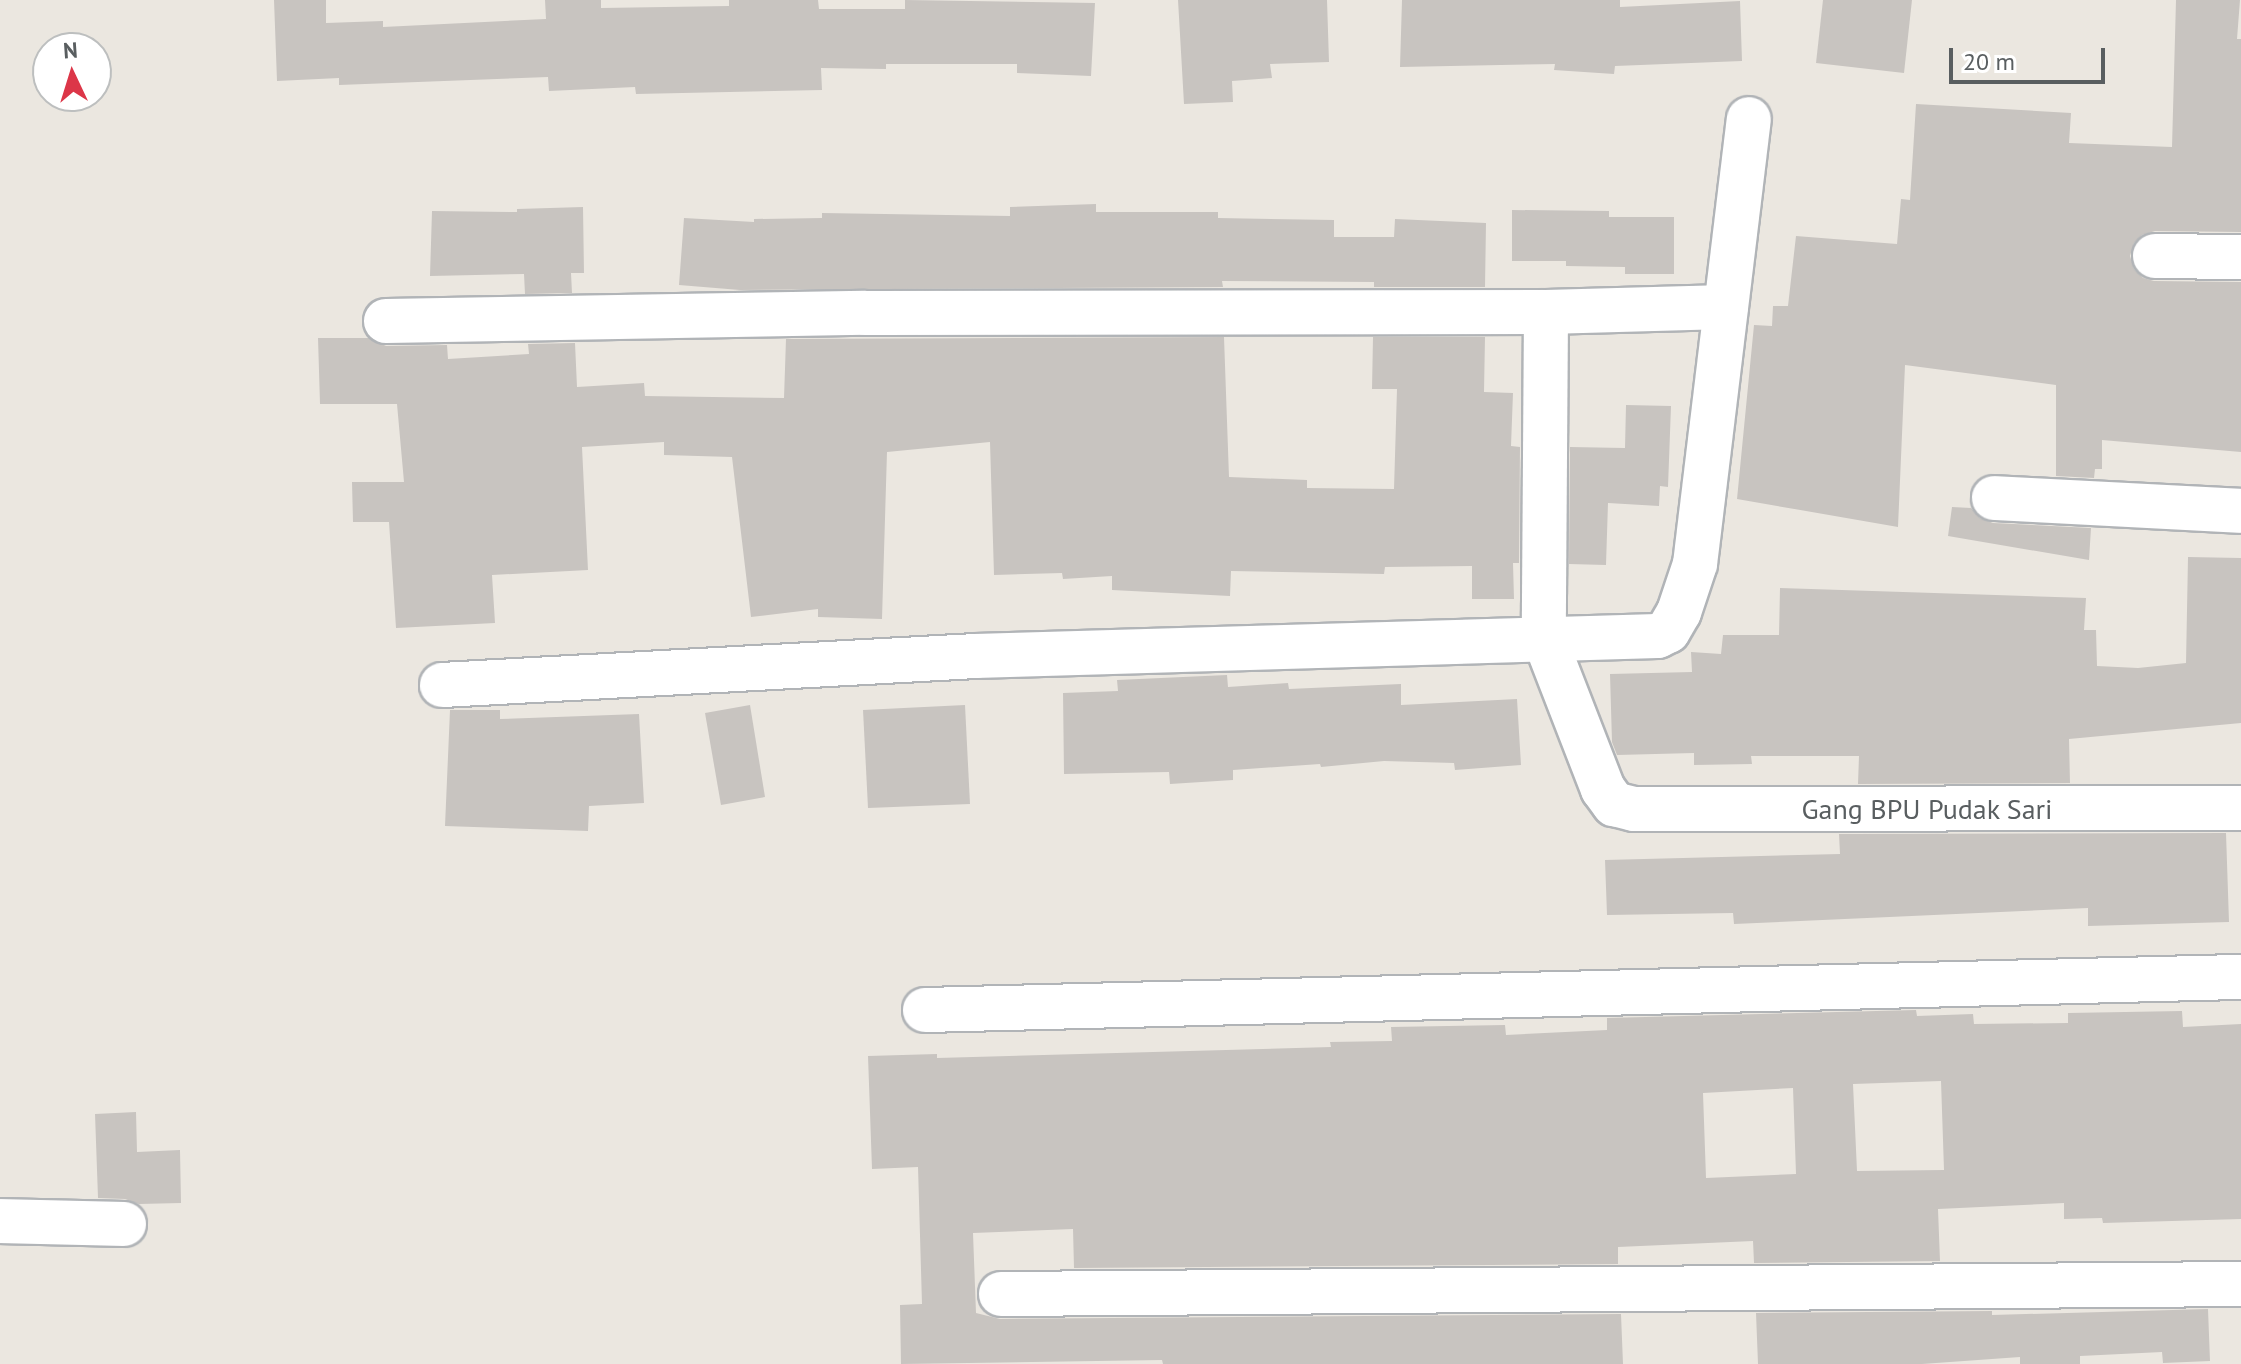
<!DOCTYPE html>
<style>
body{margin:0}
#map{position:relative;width:2241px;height:1364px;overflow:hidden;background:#ebe7e0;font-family:"PT Sans",sans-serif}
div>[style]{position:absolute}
.building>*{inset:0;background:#c8c4c0}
.roads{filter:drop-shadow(2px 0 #b1b4b7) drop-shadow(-2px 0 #b1b4b7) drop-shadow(0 2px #b1b4b7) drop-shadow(0 -2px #b1b4b7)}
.minor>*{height:44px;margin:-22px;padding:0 22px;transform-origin:22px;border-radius:22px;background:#fff}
span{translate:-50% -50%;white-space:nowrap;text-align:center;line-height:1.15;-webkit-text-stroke:6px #fff;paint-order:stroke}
.street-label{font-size:28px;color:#595e60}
.north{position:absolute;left:32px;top:32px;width:80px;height:80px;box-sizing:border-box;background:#fff;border:2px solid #bdbfbf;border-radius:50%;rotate:356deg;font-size:22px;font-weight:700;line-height:32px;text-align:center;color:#595e60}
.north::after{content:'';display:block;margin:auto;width:28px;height:36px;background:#dc3648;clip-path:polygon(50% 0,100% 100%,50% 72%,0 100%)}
.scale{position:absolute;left:1949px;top:48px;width:156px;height:36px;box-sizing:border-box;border:4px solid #595e60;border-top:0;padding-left:10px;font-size:24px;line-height:28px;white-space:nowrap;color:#595e60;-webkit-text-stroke:6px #fff;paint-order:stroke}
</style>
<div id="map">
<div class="building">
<div style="clip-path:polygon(274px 0,326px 0,326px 23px,383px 21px,383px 27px,546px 19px,545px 0,601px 0,601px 8px,729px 6px,729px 0,818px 0,819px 9px,905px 9px,905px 0,1095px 3px,1091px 76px,1017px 73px,1017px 64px,886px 64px,886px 69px,821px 68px,822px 90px,636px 94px,635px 87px,549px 91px,548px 77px,339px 85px,339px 78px,277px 81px)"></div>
<div style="clip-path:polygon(1178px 0,1327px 0,1329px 62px,1270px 64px,1272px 78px,1232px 81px,1233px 102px,1184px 104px)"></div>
<div style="clip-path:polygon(1402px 0,1620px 0,1620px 7px,1740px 1px,1742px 61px,1615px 66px,1614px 74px,1554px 70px,1555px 64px,1400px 67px)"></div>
<div style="clip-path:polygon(1823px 0,1912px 0,1904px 73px,1816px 63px)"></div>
<div style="clip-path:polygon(2176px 0,2240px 0,2237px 39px,2241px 39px,2241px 232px,2155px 231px,2142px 235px,2134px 243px,2130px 256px,2134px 269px,2143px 278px,2154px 281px,2241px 282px,2241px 452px,2102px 440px,2102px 469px,2095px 469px,2094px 478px,2056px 476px,2056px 385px,1905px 365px,1898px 527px,1737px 499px,1754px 325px,1772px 326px,1773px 306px,1788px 306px,1796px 236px,1897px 244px,1901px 199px,1910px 200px,1916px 104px,2071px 113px,2069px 143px,2172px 147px)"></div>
<div style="clip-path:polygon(1096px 204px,1096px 212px,1218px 212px,1218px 218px,1334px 220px,1334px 237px,1394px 237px,1395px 219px,1486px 223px,1485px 287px,1374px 287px,1374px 282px,1222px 281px,1223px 287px,740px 290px,679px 285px,684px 218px,754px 222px,754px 219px,822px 218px,822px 213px,1010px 216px,1010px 207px)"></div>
<div style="clip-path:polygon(583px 207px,584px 273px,571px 273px,572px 293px,525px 294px,524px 274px,430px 276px,432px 211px,517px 212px,517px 209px)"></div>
<div style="clip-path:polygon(1512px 210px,1609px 211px,1609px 217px,1674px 217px,1674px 274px,1625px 274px,1625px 267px,1566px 266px,1566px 261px,1512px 261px)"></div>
<div style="clip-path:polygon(1224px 337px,1229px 477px,1307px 480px,1307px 488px,1394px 489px,1397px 389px,1372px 389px,1373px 337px,1485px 337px,1484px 392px,1513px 393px,1511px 446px,1520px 447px,1519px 563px,1513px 563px,1514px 599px,1472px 599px,1472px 566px,1385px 567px,1384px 574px,1231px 571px,1230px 596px,1112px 590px,1112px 576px,1063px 579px,1062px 573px,994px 575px,990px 442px,887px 452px,882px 619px,818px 617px,818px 609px,751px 617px,732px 457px,664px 455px,664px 442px,582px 447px,588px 570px,492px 575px,495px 623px,396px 628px,389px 522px,353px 522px,352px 482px,404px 482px,397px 404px,320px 404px,318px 338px,369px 338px,386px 346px,447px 345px,448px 359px,529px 354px,528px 344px,575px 343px,577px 387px,644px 383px,645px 396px,784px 398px,786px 339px)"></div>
<div style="clip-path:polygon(1626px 405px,1671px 406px,1668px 487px,1660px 486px,1659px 506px,1608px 503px,1606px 565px,1569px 564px,1570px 447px,1625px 448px)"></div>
<div style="clip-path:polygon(1952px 507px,1971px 508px,1980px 518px,1993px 523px,2091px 528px,2089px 560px,1948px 536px)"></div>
<div style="clip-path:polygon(2188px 557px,2241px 558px,2241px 723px,2069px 739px,2070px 783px,1858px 784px,1859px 756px,1751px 756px,1752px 764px,1694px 765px,1694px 753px,1617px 755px,1612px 742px,1610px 674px,1692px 672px,1691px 652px,1721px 654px,1723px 635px,1779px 635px,1780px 588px,2086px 598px,2084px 630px,2096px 630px,2097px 666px,2138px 668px,2186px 663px)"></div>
<div style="clip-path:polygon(1227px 675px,1228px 687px,1288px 683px,1289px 689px,1401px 684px,1401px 705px,1517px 699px,1521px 765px,1455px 770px,1454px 763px,1384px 761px,1321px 767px,1320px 764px,1233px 770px,1233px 780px,1170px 784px,1169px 772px,1064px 774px,1063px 693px,1118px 691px,1117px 680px)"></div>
<div style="clip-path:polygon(750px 705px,765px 797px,721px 805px,705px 713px)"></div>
<div style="clip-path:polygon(965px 705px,970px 804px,868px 808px,863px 710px)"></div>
<div style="clip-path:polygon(450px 710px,500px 710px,500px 719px,639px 714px,644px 803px,589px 806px,588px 831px,445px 826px)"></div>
<div style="clip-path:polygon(2226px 833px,2229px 922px,2088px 926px,2088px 908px,1734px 924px,1733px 913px,1607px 915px,1605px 860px,1840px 854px,1839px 834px,1853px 834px)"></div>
<div style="clip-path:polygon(evenodd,1916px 1010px,1917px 1016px,1973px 1014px,1974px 1024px,2068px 1023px,2068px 1013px,2182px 1011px,2183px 1027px,2241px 1024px,2241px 1219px,2103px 1223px,2102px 1218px,2064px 1219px,2064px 1203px,1938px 1209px,1940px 1261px,1754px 1263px,1753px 1241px,1618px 1247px,1618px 1264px,1074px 1268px,1073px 1229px,973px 1233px,976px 1313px,1000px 1319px,1621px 1314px,1623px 1364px,1163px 1364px,1162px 1360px,901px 1364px,900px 1305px,922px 1304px,918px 1167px,872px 1169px,868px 1056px,937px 1054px,937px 1058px,1331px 1047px,1330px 1042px,1392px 1041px,1391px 1027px,1505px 1025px,1506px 1035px,1607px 1030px,1607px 1018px,1916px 1010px,1941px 1081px,1944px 1170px,1857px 1171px,1853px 1084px,1941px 1081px,1916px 1010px,1793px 1088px,1796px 1174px,1706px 1178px,1703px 1093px,1793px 1088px)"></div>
<div style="clip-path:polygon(136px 1112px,137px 1152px,180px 1150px,181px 1203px,139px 1204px,125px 1199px,98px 1198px,95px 1114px)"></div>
<div style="clip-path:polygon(2208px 1309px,2210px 1361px,2163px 1363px,2162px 1352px,2080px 1356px,2080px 1364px,2020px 1364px,2020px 1357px,1922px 1364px,1758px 1364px,1756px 1313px,1992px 1311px,1992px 1315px)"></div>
</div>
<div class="roads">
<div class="minor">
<div style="left:2155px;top:256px;width:86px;rotate:0.7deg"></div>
<div style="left:1546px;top:312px;width:325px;rotate:90.4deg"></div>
<div style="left:1544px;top:637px;width:163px;rotate:68.8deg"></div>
<div style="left:1603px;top:789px;width:19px;rotate:54deg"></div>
<div style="left:1614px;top:804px;width:21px;rotate:14deg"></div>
<div style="left:1634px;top:809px;width:607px;rotate:-0.09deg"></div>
<div style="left:386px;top:321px;width:479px;rotate:-1deg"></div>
<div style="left:865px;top:313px;width:681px;rotate:-0.08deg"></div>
<div style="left:1546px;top:312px;width:180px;rotate:-1.6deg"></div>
<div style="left:1994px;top:498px;width:247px;rotate:3deg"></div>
<div style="left:442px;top:685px;width:534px;rotate:-3.11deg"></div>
<div style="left:975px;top:656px;width:683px;rotate:-1.68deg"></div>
<div style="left:1658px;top:636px;width:11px;rotate:-27deg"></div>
<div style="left:1668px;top:631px;width:22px;rotate:-60deg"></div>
<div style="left:1679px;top:612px;width:51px;rotate:-71.6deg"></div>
<div style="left:1695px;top:564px;width:448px;rotate:-83.1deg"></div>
<div style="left:925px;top:1010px;width:1316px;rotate:-1.44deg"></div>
<div style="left:0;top:1221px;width:124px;rotate:1.4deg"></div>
<div style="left:1001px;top:1294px;width:1240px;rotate:-0.46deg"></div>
</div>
</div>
<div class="street-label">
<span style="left:1927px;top:809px">Gang BPU Pudak Sari</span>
</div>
<div class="north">N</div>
<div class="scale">20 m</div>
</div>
